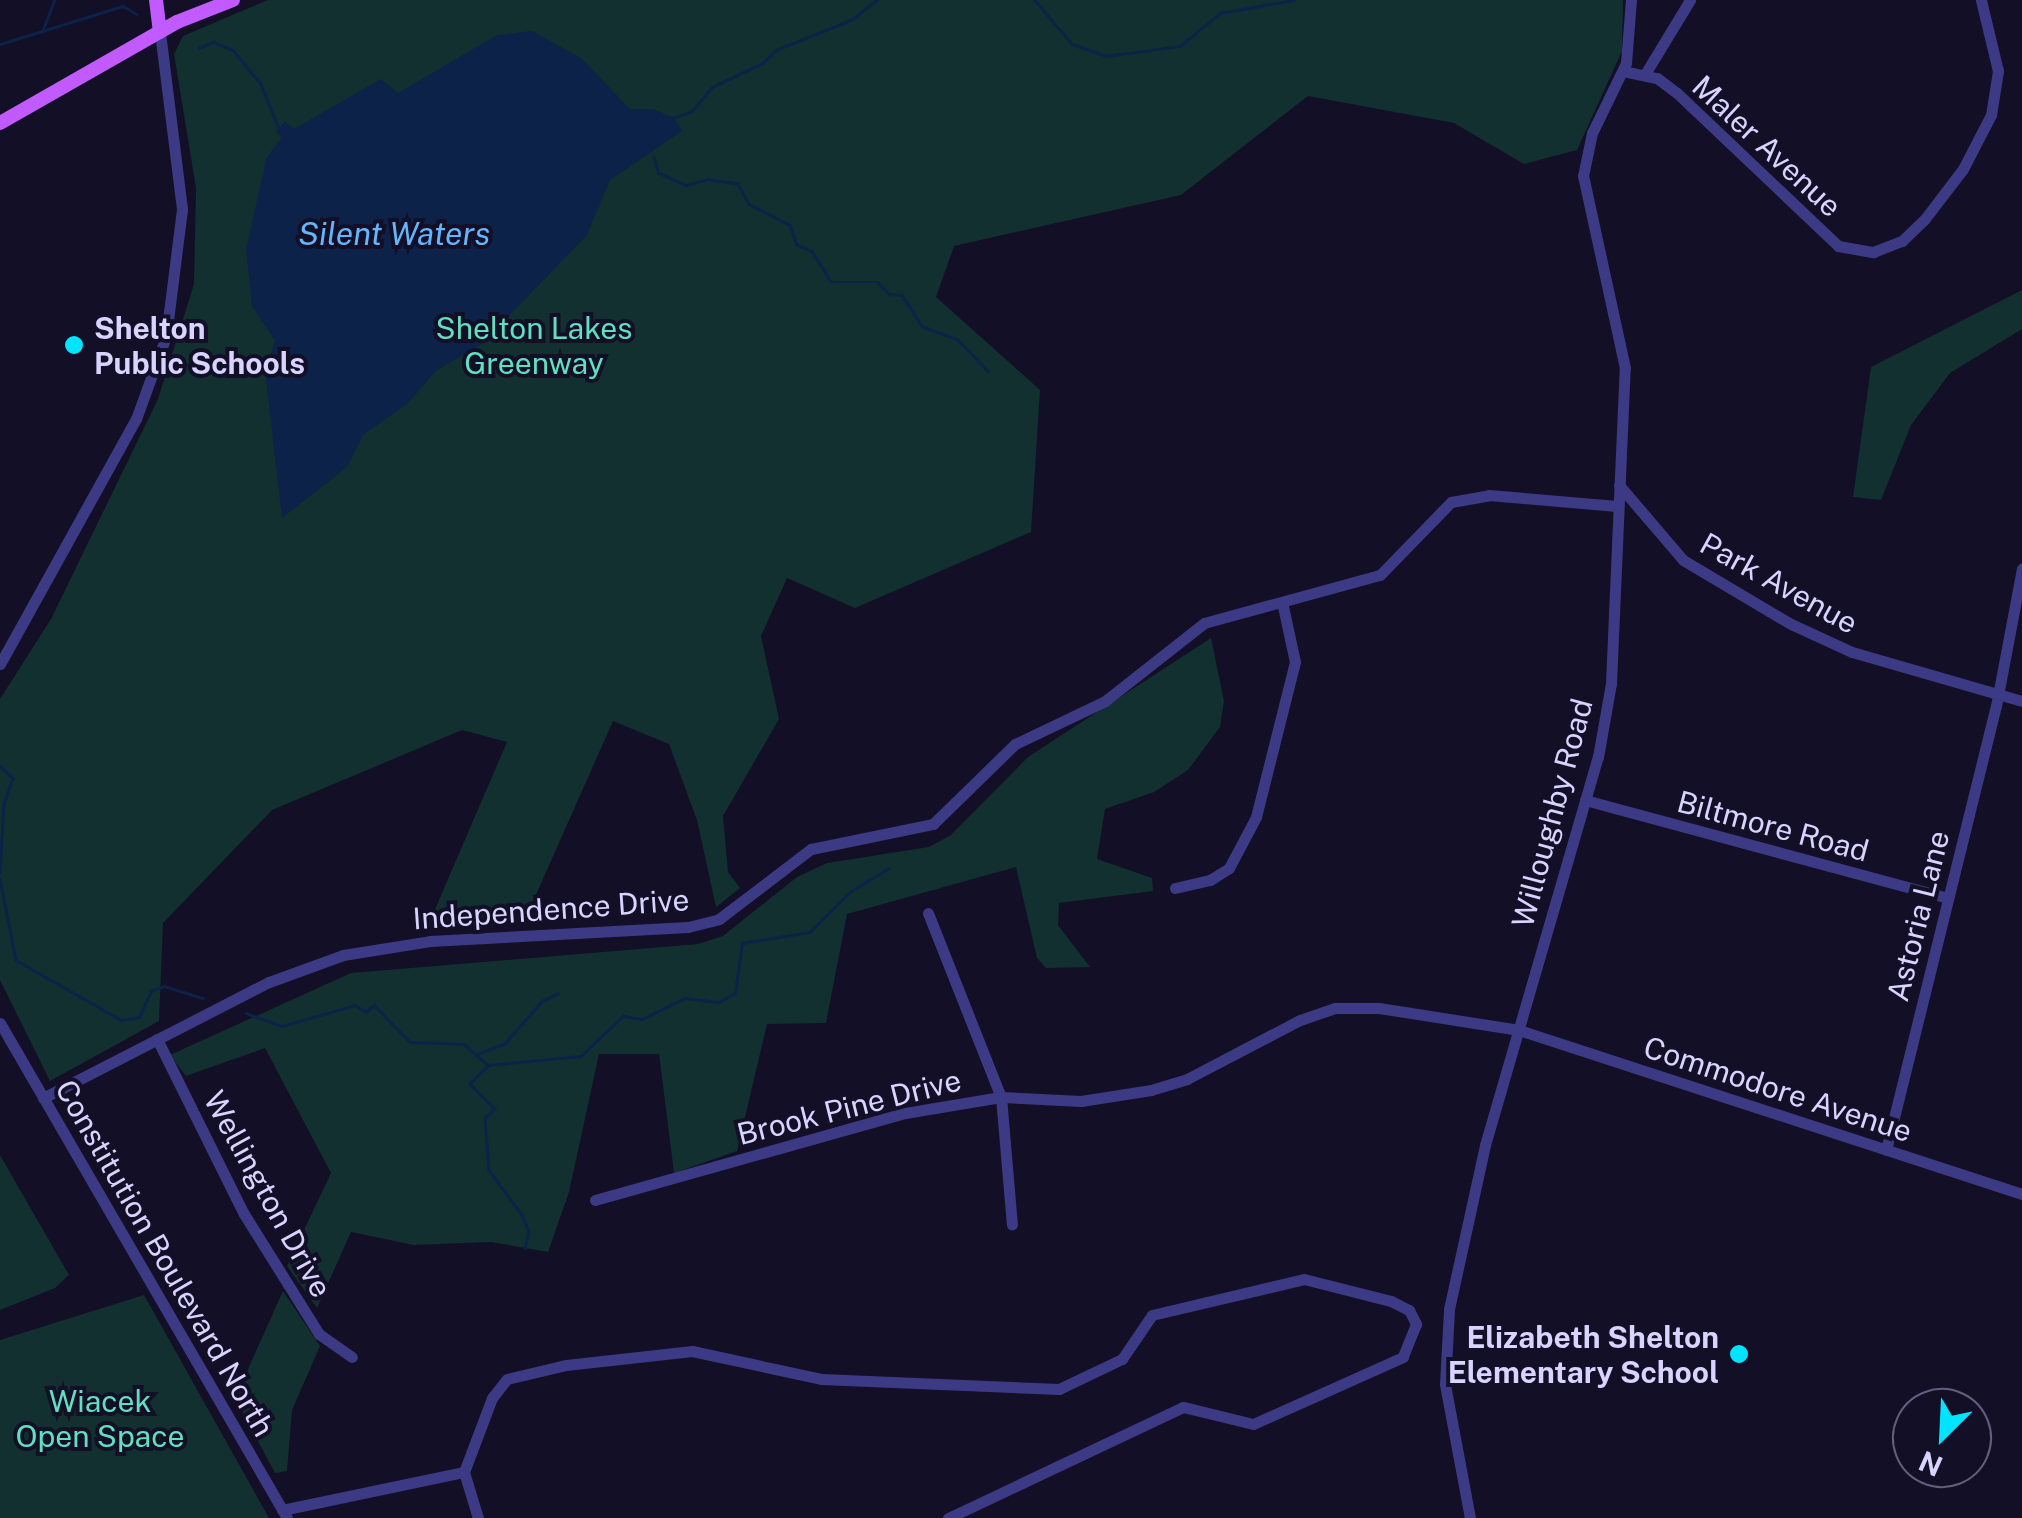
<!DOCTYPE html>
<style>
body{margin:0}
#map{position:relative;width:2022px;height:1518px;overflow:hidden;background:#130f26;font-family:"Public Sans",sans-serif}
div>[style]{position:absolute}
.green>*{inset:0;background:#12302f}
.water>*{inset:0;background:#0c2248}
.stream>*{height:2.5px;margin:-1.25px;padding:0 1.25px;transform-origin:1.25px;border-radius:1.25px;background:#0c2248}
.minor>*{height:11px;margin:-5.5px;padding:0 5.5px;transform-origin:5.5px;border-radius:5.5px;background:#3d3a85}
.major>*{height:14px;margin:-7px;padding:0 7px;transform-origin:7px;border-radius:7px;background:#c25bff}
.dots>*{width:28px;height:28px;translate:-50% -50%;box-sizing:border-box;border:5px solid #130f26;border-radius:50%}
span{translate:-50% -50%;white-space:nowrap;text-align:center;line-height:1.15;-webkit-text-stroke:8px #130f26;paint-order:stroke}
.street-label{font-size:30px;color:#d9d4ff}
.poi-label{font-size:30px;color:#d9d4ff;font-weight:700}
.left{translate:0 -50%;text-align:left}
.right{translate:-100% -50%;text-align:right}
.park-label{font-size:30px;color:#5fe0c0}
.water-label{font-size:32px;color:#62b6ff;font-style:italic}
.north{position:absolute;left:1892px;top:1388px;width:100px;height:100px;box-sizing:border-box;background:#130f26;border:2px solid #625e7d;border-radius:50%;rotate:204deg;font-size:28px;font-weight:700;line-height:40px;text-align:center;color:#d9d4ff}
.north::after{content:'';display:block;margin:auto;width:35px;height:45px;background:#00e5ff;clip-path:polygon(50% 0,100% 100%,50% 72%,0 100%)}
</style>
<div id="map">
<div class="green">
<div style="clip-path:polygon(268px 0,1623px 0,1622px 51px,1577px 150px,1524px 164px,1454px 123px,1308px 96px,1181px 195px,954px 246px,936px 297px,1040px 390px,1031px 532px,855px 608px,787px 578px,761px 636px,779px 719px,723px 816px,728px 872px,740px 888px,716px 907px,697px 820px,669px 744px,613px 721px,523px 924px,427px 928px,507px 742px,462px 730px,272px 810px,163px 923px,159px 1021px,50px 1081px,0 980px,0 699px,51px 619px,158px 399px,194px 284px,196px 188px,174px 54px,183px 36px)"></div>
<div style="clip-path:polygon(2022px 290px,2022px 329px,1950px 373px,1911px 425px,1881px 500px,1853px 497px,1871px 367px)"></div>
<div style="clip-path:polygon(1211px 638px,1224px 701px,1220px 727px,1188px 770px,1154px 792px,1105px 809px,1097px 859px,1152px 878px,1153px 891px,1059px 903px,1058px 925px,1090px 967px,1046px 968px,1037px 958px,1016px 867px,847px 914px,826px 1023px,767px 1024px,737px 1151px,674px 1173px,659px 1054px,599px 1054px,569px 1192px,548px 1252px,491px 1242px,414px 1245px,351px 1232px,317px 1308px,287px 1266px,331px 1173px,265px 1048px,186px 1076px,170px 1055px,351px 973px,698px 944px,723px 936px,797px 877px,827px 863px,929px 847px,951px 835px,1028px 757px)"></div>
<div style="clip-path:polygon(0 1155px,69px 1275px,55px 1288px,0 1310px)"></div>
<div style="clip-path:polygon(283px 1291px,320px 1346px,292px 1410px,287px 1471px,275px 1473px,235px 1398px)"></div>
<div style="clip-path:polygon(144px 1295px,269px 1518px,0 1518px,0 1340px)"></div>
</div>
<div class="water">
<div style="clip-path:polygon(532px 31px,581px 58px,630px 109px,653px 109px,674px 118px,682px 131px,610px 180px,587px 235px,483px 343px,436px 371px,407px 404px,363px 435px,347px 467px,282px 518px,265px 371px,275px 341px,252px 306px,246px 249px,267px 157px,282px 137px,276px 132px,285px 121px,294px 129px,381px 79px,398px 93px,497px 35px)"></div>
</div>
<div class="stream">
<div style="left:1035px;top:0;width:57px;rotate:49.9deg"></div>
<div style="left:1072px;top:44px;width:36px;rotate:19deg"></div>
<div style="left:1106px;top:56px;width:75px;rotate:-7.7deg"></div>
<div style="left:1180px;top:46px;width:52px;rotate:-39.5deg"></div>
<div style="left:1220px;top:13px;width:75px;rotate:-10deg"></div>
<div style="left:42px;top:32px;width:34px;rotate:-69deg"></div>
<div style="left:0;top:44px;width:129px;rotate:-17.2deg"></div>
<div style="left:123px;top:6px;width:16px;rotate:30deg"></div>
<div style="left:199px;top:48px;width:15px;rotate:-23deg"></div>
<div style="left:213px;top:42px;width:22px;rotate:22deg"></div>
<div style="left:233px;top:50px;width:44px;rotate:50.5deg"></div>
<div style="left:261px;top:84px;width:48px;rotate:67.8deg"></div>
<div style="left:671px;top:119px;width:22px;rotate:-21deg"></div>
<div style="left:692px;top:111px;width:31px;rotate:-50deg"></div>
<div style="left:712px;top:87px;width:56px;rotate:-25.2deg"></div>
<div style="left:763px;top:63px;width:18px;rotate:-45deg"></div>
<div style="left:776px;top:50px;width:81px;rotate:-21.8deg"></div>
<div style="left:851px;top:20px;width:33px;rotate:-38deg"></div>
<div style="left:654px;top:157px;width:17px;rotate:73deg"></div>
<div style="left:659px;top:173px;width:30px;rotate:24deg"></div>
<div style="left:686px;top:185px;width:23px;rotate:-15deg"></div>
<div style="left:708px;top:179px;width:30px;rotate:9deg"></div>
<div style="left:738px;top:184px;width:23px;rotate:61deg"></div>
<div style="left:749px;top:204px;width:46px;rotate:27.1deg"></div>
<div style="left:790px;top:225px;width:21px;rotate:71deg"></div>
<div style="left:797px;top:245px;width:16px;rotate:22deg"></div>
<div style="left:812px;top:251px;width:36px;rotate:58deg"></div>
<div style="left:831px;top:282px;width:47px"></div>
<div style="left:878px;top:282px;width:16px;rotate:47deg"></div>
<div style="left:889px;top:294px;width:13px;rotate:4deg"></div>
<div style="left:902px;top:295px;width:37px;rotate:57deg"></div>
<div style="left:922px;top:326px;width:39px;rotate:21deg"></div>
<div style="left:958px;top:340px;width:43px;rotate:45.9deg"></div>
<div style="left:0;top:766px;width:18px;rotate:43deg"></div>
<div style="left:13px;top:778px;width:28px;rotate:109deg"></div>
<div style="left:4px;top:804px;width:69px;rotate:93.3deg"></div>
<div style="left:0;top:879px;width:83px;rotate:78.8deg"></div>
<div style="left:16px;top:960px;width:121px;rotate:29.7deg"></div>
<div style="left:121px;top:1020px;width:18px;rotate:-9deg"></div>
<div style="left:139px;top:1017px;width:29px;rotate:-65deg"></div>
<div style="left:151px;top:991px;width:14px;rotate:-21deg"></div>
<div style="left:164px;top:986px;width:41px;rotate:17.1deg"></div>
<div style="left:246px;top:1013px;width:38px;rotate:20deg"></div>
<div style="left:282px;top:1026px;width:76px;rotate:-16deg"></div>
<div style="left:355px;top:1005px;width:13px;rotate:32deg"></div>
<div style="left:366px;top:1012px;width:11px;rotate:-41deg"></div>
<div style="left:374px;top:1005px;width:52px;rotate:45.8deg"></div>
<div style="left:410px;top:1042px;width:54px;rotate:2.1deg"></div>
<div style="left:464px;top:1044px;width:32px;rotate:41deg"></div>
<div style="left:488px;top:1065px;width:93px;rotate:-5.5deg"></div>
<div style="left:581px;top:1056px;width:58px;rotate:-43.6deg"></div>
<div style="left:623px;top:1016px;width:19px;rotate:9deg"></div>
<div style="left:642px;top:1019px;width:48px;rotate:-26deg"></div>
<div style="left:685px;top:998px;width:34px;rotate:7deg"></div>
<div style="left:719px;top:1002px;width:18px;rotate:-29deg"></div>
<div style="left:735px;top:993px;width:50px;rotate:-82deg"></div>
<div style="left:742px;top:943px;width:69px;rotate:-9.2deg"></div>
<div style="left:810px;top:932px;width:58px;rotate:-45deg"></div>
<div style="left:851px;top:891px;width:44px;rotate:-31.2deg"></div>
<div style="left:477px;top:1054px;width:30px;rotate:-21deg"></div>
<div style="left:505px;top:1043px;width:56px;rotate:-48.6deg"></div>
<div style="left:542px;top:1001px;width:17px;rotate:-25deg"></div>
<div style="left:488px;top:1066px;width:25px;rotate:135deg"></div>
<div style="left:470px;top:1084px;width:35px;rotate:45deg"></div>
<div style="left:495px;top:1109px;width:13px;rotate:138deg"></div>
<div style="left:485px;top:1118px;width:52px;rotate:85.6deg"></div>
<div style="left:489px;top:1170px;width:56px;rotate:53.7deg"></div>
<div style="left:522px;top:1215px;width:17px;rotate:66deg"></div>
<div style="left:529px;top:1231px;width:17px;rotate:103deg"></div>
</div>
<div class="minor">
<div style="left:1623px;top:71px;width:35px;rotate:12deg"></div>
<div style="left:1657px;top:78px;width:25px;rotate:37deg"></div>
<div style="left:1677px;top:93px;width:222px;rotate:43.5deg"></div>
<div style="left:1838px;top:246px;width:36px;rotate:10deg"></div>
<div style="left:1873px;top:252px;width:31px;rotate:-21deg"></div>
<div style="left:1902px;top:241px;width:30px;rotate:-44deg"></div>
<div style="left:1924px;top:220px;width:64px;rotate:-52.6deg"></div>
<div style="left:1963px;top:169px;width:61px;rotate:-62.6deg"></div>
<div style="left:1991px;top:115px;width:45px;rotate:-81deg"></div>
<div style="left:1998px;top:71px;width:73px;rotate:-103.5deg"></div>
<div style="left:1645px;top:74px;width:87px;rotate:-58.7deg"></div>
<div style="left:1619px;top:485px;width:99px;rotate:49.5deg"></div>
<div style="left:1683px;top:560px;width:126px;rotate:30.7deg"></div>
<div style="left:1791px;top:624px;width:67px;rotate:24.7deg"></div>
<div style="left:1852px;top:652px;width:177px;rotate:16.1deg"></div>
<div style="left:0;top:664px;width:280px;rotate:-61deg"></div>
<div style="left:136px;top:419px;width:88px;rotate:-70.1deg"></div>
<div style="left:166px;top:336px;width:128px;rotate:-82.8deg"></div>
<div style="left:182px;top:209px;width:178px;rotate:-97.1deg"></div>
<div style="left:1585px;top:800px;width:376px;rotate:15.1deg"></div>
<div style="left:1175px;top:888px;width:36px;rotate:-13deg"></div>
<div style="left:1210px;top:880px;width:22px;rotate:-32deg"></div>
<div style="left:1229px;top:868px;width:58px;rotate:-62.1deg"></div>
<div style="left:1256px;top:817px;width:160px;rotate:-75.9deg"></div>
<div style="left:1295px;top:662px;width:61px;rotate:-102.2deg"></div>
<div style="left:928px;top:913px;width:198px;rotate:68.4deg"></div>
<div style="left:1001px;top:1097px;width:128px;rotate:85.1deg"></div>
<div style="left:0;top:1023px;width:572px;rotate:59.89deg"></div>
<div style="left:157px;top:1039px;width:195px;rotate:63.6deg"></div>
<div style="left:244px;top:1214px;width:142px;rotate:58deg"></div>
<div style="left:319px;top:1334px;width:40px;rotate:34.9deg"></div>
<div style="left:43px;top:1098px;width:254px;rotate:-27.2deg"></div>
<div style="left:269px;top:982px;width:79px;rotate:-20deg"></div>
<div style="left:343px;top:955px;width:88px;rotate:-9.1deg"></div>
<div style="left:430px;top:941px;width:258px;rotate:-3.1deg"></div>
<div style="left:688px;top:927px;width:32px;rotate:-14deg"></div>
<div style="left:719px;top:919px;width:116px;rotate:-37.3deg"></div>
<div style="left:811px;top:849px;width:125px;rotate:-11.6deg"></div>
<div style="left:933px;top:824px;width:115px;rotate:-44.3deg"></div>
<div style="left:1015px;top:744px;width:100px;rotate:-25.5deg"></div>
<div style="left:1105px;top:701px;width:126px;rotate:-38.2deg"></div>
<div style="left:1204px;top:623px;width:182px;rotate:-15.3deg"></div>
<div style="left:1380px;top:575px;width:102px;rotate:-45.8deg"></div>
<div style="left:1451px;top:502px;width:39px;rotate:-10deg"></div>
<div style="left:1489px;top:495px;width:128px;rotate:4.9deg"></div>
<div style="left:1886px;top:1150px;width:457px;rotate:-76.1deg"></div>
<div style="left:1996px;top:706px;width:140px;rotate:-79.3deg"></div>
<div style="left:595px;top:1200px;width:322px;rotate:-15.7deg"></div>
<div style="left:905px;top:1113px;width:97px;rotate:-9.5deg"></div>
<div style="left:1001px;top:1097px;width:80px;rotate:2.9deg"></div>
<div style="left:1081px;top:1101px;width:71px;rotate:-8.9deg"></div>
<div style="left:1151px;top:1090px;width:38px;rotate:-17deg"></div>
<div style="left:1187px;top:1079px;width:127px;rotate:-27.6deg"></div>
<div style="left:1300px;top:1020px;width:37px;rotate:-19deg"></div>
<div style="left:1335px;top:1008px;width:44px"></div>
<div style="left:1379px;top:1008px;width:142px;rotate:8.9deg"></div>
<div style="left:1519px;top:1030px;width:529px;rotate:18.06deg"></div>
<div style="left:282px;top:1510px;width:186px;rotate:-11.8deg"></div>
<div style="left:478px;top:1518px;width:48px;rotate:-106.9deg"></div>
<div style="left:464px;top:1472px;width:79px;rotate:-69.3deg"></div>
<div style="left:492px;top:1398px;width:24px;rotate:-52deg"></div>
<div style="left:507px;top:1379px;width:61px;rotate:-13.3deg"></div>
<div style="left:566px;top:1365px;width:127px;rotate:-6.3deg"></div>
<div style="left:692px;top:1351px;width:132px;rotate:12.2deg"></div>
<div style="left:821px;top:1379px;width:238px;rotate:2.4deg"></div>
<div style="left:1059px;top:1389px;width:70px;rotate:-25.5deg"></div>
<div style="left:1122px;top:1359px;width:53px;rotate:-55.7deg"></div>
<div style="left:1152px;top:1315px;width:156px;rotate:-13.3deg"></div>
<div style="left:1304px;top:1279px;width:90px;rotate:14.2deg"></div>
<div style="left:1391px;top:1301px;width:20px;rotate:27deg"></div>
<div style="left:1409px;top:1310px;width:16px;rotate:63deg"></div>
<div style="left:1416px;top:1324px;width:35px;rotate:112deg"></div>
<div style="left:1403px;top:1357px;width:164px;rotate:155.9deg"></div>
<div style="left:1253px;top:1424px;width:72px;rotate:-166.3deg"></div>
<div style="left:1183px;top:1407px;width:260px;rotate:154.7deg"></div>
<div style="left:1470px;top:1518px;width:136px;rotate:-100.6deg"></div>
<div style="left:1445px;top:1384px;width:75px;rotate:-86.9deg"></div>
<div style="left:1449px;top:1309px;width:168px;rotate:-77.6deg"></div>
<div style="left:1485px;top:1145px;width:404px;rotate:-73.8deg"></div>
<div style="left:1598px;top:757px;width:75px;rotate:-80deg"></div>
<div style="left:1611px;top:683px;width:315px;rotate:-87.5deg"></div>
<div style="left:1625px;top:368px;width:197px;rotate:-102.3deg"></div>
<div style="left:1583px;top:176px;width:44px;rotate:-78.2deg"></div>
<div style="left:1592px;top:133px;width:78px;rotate:-64.1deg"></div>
<div style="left:1626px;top:63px;width:63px;rotate:-85.5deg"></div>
</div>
<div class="major">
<div style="left:156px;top:0;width:32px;rotate:83deg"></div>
<div style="left:0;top:123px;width:204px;rotate:-29.7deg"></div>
<div style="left:177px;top:22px;width:60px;rotate:-21.4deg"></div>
</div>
<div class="dots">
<div style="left:74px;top:345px;background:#00e5ff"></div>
<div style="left:1739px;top:1354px;background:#00e5ff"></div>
</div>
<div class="street-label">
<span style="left:1767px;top:146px;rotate:43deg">Maler Avenue</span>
<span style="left:1779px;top:583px;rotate:29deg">Park Avenue</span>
<span style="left:1552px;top:813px;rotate:-75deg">Willoughby Road</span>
<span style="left:1773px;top:826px;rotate:15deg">Biltmore Road</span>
<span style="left:551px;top:909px;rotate:-4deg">Independence Drive</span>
<span style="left:1918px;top:916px;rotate:-76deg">Astoria Lane</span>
<span style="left:1778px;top:1089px;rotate:18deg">Commodore Avenue</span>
<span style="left:849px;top:1107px;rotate:-14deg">Brook Pine Drive</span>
<span style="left:268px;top:1194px;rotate:61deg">Wellington Drive</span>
<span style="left:165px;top:1258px;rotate:60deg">Constitution Boulevard North</span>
</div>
<div class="poi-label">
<span class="left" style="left:94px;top:345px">Shelton<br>Public Schools</span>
<span class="right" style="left:1719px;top:1354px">Elizabeth Shelton<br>Elementary School</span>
</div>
<div class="park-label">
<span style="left:534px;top:345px">Shelton Lakes<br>Greenway</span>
<span style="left:100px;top:1418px">Wiacek<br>Open Space</span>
</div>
<div class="water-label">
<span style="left:394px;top:234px">Silent Waters</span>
</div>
<div class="north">N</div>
</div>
